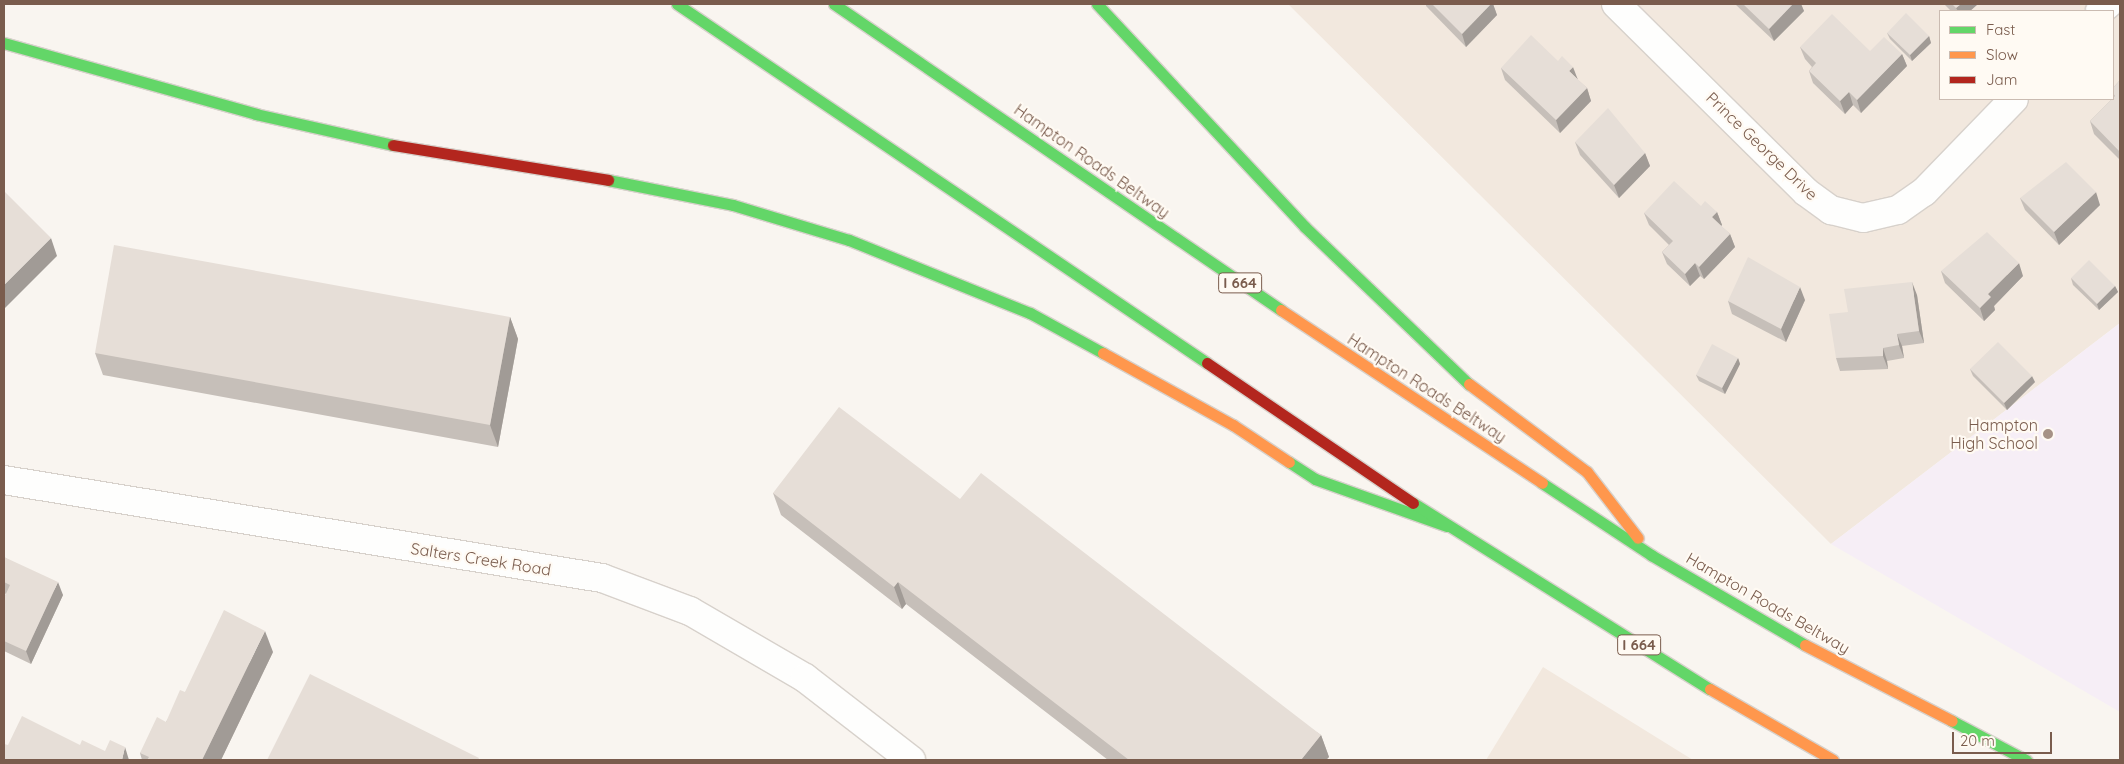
<!DOCTYPE html>
<style>
body{margin:0}
#map{position:relative;width:2124px;height:764px;overflow:hidden;background:#f9f5f0;font-family:Quicksand,sans-serif}
div>[style]{position:absolute}
.residential>*{inset:0;background:#f2e8de}
.education>*{inset:0;background:#f6eef6}
.roads{filter:drop-shadow(1px 0 #d7d1cb) drop-shadow(-1px 0 #d7d1cb) drop-shadow(0 1px #d7d1cb) drop-shadow(0 -1px #d7d1cb)}
.street>*{height:28px;margin:-14px;padding:0 14px;transform-origin:14px;border-radius:14px;background:#fefefd}
.fast>*{height:11px;margin:-5.5px;padding:0 5.5px;transform-origin:5.5px;border-radius:5.5px;background:#63d668}
.slow>*{height:11px;margin:-5.5px;padding:0 5.5px;transform-origin:5.5px;border-radius:5.5px;background:#ff974d}
.jam>*{height:11px;margin:-5.5px;padding:0 5.5px;transform-origin:5.5px;border-radius:5.5px;background:#b3261e}
.wall>*{inset:0;background:#c6bfb9}
.shaded-wall>*{inset:0;background:#a19b96}
.building>*{inset:0;background:#e6ded7}
.dots>*{width:14px;height:14px;translate:-50% -50%;box-sizing:border-box;border:2px solid #fffaf3;border-radius:50%}
span{translate:-50% -50%;white-space:nowrap;text-align:center;line-height:1.15;-webkit-text-stroke:4.5px #fffaf3;paint-order:stroke}
.shield-label span{padding:1px 4px;background:#fffaf3;border:1px solid;border-radius:4px;-webkit-text-stroke-width:0}
.shield-label{font-size:15px;color:#7a5c4d;font-weight:700}
.street-label{font-size:16px;color:#7a5c4d}
.poi-label{font-size:16px;color:#7a5c4d}
.right{translate:-100% -50%;text-align:right}
.frame{position:absolute;inset:0;border:5px solid #7a5c4d;pointer-events:none}
.legend{position:absolute;left:1939px;top:10px;width:175px;height:90px;box-sizing:border-box;background:#fffaf3;border:1px solid #cabbb1;margin:0;padding:6px 9px;list-style:none;font-size:15px;color:#7a5c4d}
.legend li{display:flex;align-items:center;gap:10px;height:25px}
.legend b{width:25px;border:1px solid #cabbb1}
.scale{position:absolute;left:1952px;top:732px;width:100px;height:22px;box-sizing:border-box;border:2px solid #7a5c4d;border-top:0;padding-left:6px;font-size:15px;line-height:18px;white-space:nowrap;color:#7a5c4d;-webkit-text-stroke:4px #fffaf3;paint-order:stroke}
</style>
<div id="map">
<div class="residential">
<div style="clip-path:polygon(evenodd,1288px 4px,2120px 4px,2120px 323px,1831px 544px,1288px 4px,1940px 11px,2113px 11px,2113px 99px,1940px 99px,1940px 11px)"></div>
<div style="clip-path:polygon(1543px 667px,1693px 760px,1486px 760px)"></div>
</div>
<div class="education">
<div style="clip-path:polygon(2120px 323px,2120px 712px,1831px 544px)"></div>
</div>
<div class="roads">
<div class="street">
<div style="left:1616px;top:4px;width:267px;rotate:44.7deg"></div>
<div style="left:1806px;top:192px;width:31px;rotate:36deg"></div>
<div style="left:1831px;top:210px;width:33px;rotate:14deg"></div>
<div style="left:1863px;top:218px;width:36px;rotate:-13deg"></div>
<div style="left:1898px;top:210px;width:32px;rotate:-35deg"></div>
<div style="left:1924px;top:192px;width:129px;rotate:-45.9deg"></div>
<div style="left:2100px;top:11px;width:11px;rotate:-41deg"></div>
<div style="left:4px;top:480px;width:606px;rotate:9.31deg"></div>
<div style="left:602px;top:578px;width:94px;rotate:20.6deg"></div>
<div style="left:690px;top:611px;width:133px;rotate:30.2deg"></div>
<div style="left:805px;top:678px;width:134px;rotate:37.7deg"></div>
</div>
<div class="fast">
<div style="left:677px;top:4px;width:640px;rotate:34.11deg"></div>
<div style="left:834px;top:4px;width:542px;rotate:34.39deg"></div>
<div style="left:1097px;top:4px;width:305px;rotate:47deg"></div>
<div style="left:1305px;top:227px;width:227px;rotate:43.8deg"></div>
<div style="left:4px;top:43px;width:262px;rotate:15.7deg"></div>
<div style="left:256px;top:114px;width:140px;rotate:12.8deg"></div>
<div style="left:608px;top:180px;width:127px;rotate:11.3deg"></div>
<div style="left:733px;top:205px;width:121px;rotate:16.8deg"></div>
<div style="left:849px;top:240px;width:195px;rotate:22deg"></div>
<div style="left:1030px;top:313px;width:83px;rotate:28.7deg"></div>
<div style="left:1289px;top:462px;width:31px;rotate:33deg"></div>
<div style="left:1315px;top:479px;width:140px;rotate:19.6deg"></div>
<div style="left:1542px;top:483px;width:131px;rotate:33.4deg"></div>
<div style="left:1651px;top:555px;width:178px;rotate:30.3deg"></div>
<div style="left:1413px;top:503px;width:350px;rotate:32.1deg"></div>
<div style="left:1952px;top:721px;width:84px;rotate:27.8deg"></div>
</div>
<div class="slow">
<div style="left:1281px;top:310px;width:313px;rotate:33.5deg"></div>
<div style="left:1103px;top:353px;width:149px;rotate:29deg"></div>
<div style="left:1233px;top:425px;width:67px;rotate:33.5deg"></div>
<div style="left:1469px;top:384px;width:147px;rotate:36.7deg"></div>
<div style="left:1587px;top:472px;width:83px;rotate:52.3deg"></div>
<div style="left:1805px;top:645px;width:165px;rotate:27.3deg"></div>
<div style="left:1710px;top:689px;width:142px;rotate:30deg"></div>
</div>
<div class="jam">
<div style="left:393px;top:145px;width:218px;rotate:9.2deg"></div>
<div style="left:1207px;top:363px;width:249px;rotate:34.2deg"></div>
</div>
</div>
<div class="wall">
<div style="clip-path:polygon(1426px 4px,1493px 4px,1497px 15px,1466px 47px,1426px 6px)"></div>
<div style="clip-path:polygon(1735px 4px,1801px 4px,1804px 11px,1774px 41px)"></div>
<div style="clip-path:polygon(1944px 4px,1978px 4px,1970px 11px,1951px 11px)"></div>
<div style="clip-path:polygon(1887px 33px,1929px 36px,1931px 43px,1912px 61px,1890px 39px)"></div>
<div style="clip-path:polygon(1800px 47px,1902px 54px,1907px 66px,1861px 113px,1853px 105px,1845px 114px,1813px 83px,1809px 71px,1812px 67px,1805px 59px)"></div>
<div style="clip-path:polygon(1501px 68px,1578px 80px,1587px 88px,1591px 101px,1560px 133px,1505px 80px)"></div>
<div style="clip-path:polygon(2120px 80px,2120px 160px,2094px 134px,2090px 121px,2113px 98px,2113px 88px)"></div>
<div style="clip-path:polygon(1575px 142px,1645px 153px,1650px 166px,1619px 198px,1580px 155px)"></div>
<div style="clip-path:polygon(2020px 198px,2100px 205px,2059px 245px,2025px 210px)"></div>
<div style="clip-path:polygon(1701px 206px,1717px 212px,1722px 225px,1721px 226px,1730px 234px,1735px 247px,1704px 279px,1700px 276px,1690px 286px,1667px 264px,1662px 252px,1669px 245px,1649px 225px,1644px 213px)"></div>
<div style="clip-path:polygon(1941px 271px,2023px 276px,1994px 306px,1995px 310px,1984px 321px,1945px 283px)"></div>
<div style="clip-path:polygon(2071px 278px,2115px 286px,2118px 292px,2099px 310px,2073px 285px)"></div>
<div style="clip-path:polygon(1917px 295px,1924px 343px,1902px 346px,1904px 358px,1887px 361px,1888px 369px,1840px 371px,1836px 358px,1848px 312px)"></div>
<div style="clip-path:polygon(1805px 300px,1786px 342px,1732px 314px,1728px 301px)"></div>
<div style="clip-path:polygon(510px 317px,518px 339px,498px 447px,103px 375px,95px 353px)"></div>
<div style="clip-path:polygon(1738px 358px,1740px 364px,1725px 394px,1699px 381px,1696px 375px)"></div>
<div style="clip-path:polygon(1970px 369px,2035px 382px,2007px 410px,1973px 376px)"></div>
<div style="clip-path:polygon(773px 493px,960px 499px,1321px 735px,1329px 757px,1326px 760px,1108px 760px,906px 604px,902px 609px,781px 515px)"></div>
<div style="clip-path:polygon(4px 557px,63px 595px,31px 664px,4px 651px,4px 598px,6px 594px,4px 593px)"></div>
<div style="clip-path:polygon(273px 652px,221px 760px,142px 760px,140px 753px,166px 722px,185px 692px)"></div>
</div>
<div class="shaded-wall">
<div style="clip-path:polygon(1491px 4px,1493px 4px,1497px 15px,1466px 47px,1462px 34px)"></div>
<div style="clip-path:polygon(1793px 4px,1801px 4px,1804px 11px,1774px 41px,1769px 29px)"></div>
<div style="clip-path:polygon(1961px 4px,1978px 4px,1970px 11px,1958px 11px,1956px 8px)"></div>
<div style="clip-path:polygon(1929px 36px,1931px 43px,1912px 61px,1910px 55px)"></div>
<div style="clip-path:polygon(1902px 54px,1907px 66px,1861px 113px,1857px 100px)"></div>
<div style="clip-path:polygon(1573px 67px,1578px 80px,1569px 71px)"></div>
<div style="clip-path:polygon(1587px 88px,1591px 101px,1560px 133px,1556px 120px)"></div>
<div style="clip-path:polygon(1849px 92px,1853px 105px,1845px 114px,1840px 101px)"></div>
<div style="clip-path:polygon(1645px 153px,1650px 166px,1619px 198px,1614px 185px)"></div>
<div style="clip-path:polygon(2096px 192px,2100px 205px,2059px 245px,2054px 232px)"></div>
<div style="clip-path:polygon(1717px 212px,1722px 225px,1717px 230px,1712px 217px)"></div>
<div style="clip-path:polygon(1730px 234px,1735px 247px,1704px 279px,1699px 267px)"></div>
<div style="clip-path:polygon(51px 238px,57px 256px,4px 309px,4px 285px)"></div>
<div style="clip-path:polygon(1695px 263px,1700px 276px,1690px 286px,1685px 274px)"></div>
<div style="clip-path:polygon(2019px 263px,2023px 276px,1994px 306px,1995px 310px,1984px 321px,1980px 308px,1988px 294px)"></div>
<div style="clip-path:polygon(1912px 282px,1917px 295px,1924px 343px,1919px 331px)"></div>
<div style="clip-path:polygon(2115px 286px,2118px 292px,2099px 310px,2097px 304px)"></div>
<div style="clip-path:polygon(1800px 287px,1805px 300px,1786px 342px,1781px 329px)"></div>
<div style="clip-path:polygon(510px 317px,518px 339px,498px 447px,490px 425px)"></div>
<div style="clip-path:polygon(1897px 334px,1902px 346px,1904px 358px,1899px 345px)"></div>
<div style="clip-path:polygon(1883px 348px,1887px 361px,1888px 369px,1883px 356px)"></div>
<div style="clip-path:polygon(1738px 358px,1740px 364px,1725px 394px,1722px 388px)"></div>
<div style="clip-path:polygon(2032px 376px,2035px 382px,2007px 410px,2004px 403px)"></div>
<div style="clip-path:polygon(58px 582px,63px 595px,31px 664px,26px 651px)"></div>
<div style="clip-path:polygon(898px 582px,906px 604px,902px 609px,894px 587px)"></div>
<div style="clip-path:polygon(265px 631px,273px 652px,221px 760px,202px 760px)"></div>
<div style="clip-path:polygon(1321px 735px,1329px 757px,1326px 760px,1301px 760px)"></div>
<div style="clip-path:polygon(125px 747px,129px 760px,122px 760px)"></div>
</div>
<div class="building">
<div style="clip-path:polygon(1432px 4px,1491px 4px,1462px 34px)"></div>
<div style="clip-path:polygon(1743px 4px,1793px 4px,1769px 29px)"></div>
<div style="clip-path:polygon(1952px 4px,1961px 4px,1956px 8px)"></div>
<div style="clip-path:polygon(1906px 13px,1929px 36px,1910px 55px,1887px 33px)"></div>
<div style="clip-path:polygon(1832px 14px,1870px 51px,1884px 37px,1902px 54px,1857px 100px,1849px 92px,1840px 101px,1809px 71px,1816px 63px,1800px 47px)"></div>
<div style="clip-path:polygon(1531px 35px,1558px 61px,1562px 56px,1573px 67px,1569px 71px,1587px 88px,1556px 120px,1501px 68px)"></div>
<div style="clip-path:polygon(2120px 80px,2120px 152px,2090px 121px,2115px 96px,2113px 93px,2113px 88px)"></div>
<div style="clip-path:polygon(1608px 108px,1645px 153px,1614px 185px,1575px 142px)"></div>
<div style="clip-path:polygon(2066px 162px,2096px 192px,2054px 232px,2020px 198px)"></div>
<div style="clip-path:polygon(1674px 181px,1701px 206px,1705px 201px,1717px 212px,1712px 217px,1730px 234px,1699px 267px,1695px 263px,1685px 274px,1662px 252px,1673px 241px,1644px 213px)"></div>
<div style="clip-path:polygon(4px 191px,51px 238px,4px 285px)"></div>
<div style="clip-path:polygon(1987px 232px,2019px 263px,1988px 294px,1991px 297px,1980px 308px,1941px 271px)"></div>
<div style="clip-path:polygon(114px 245px,510px 317px,490px 425px,95px 353px)"></div>
<div style="clip-path:polygon(1748px 257px,1800px 287px,1781px 329px,1728px 301px)"></div>
<div style="clip-path:polygon(2089px 260px,2115px 286px,2097px 304px,2071px 278px)"></div>
<div style="clip-path:polygon(1912px 282px,1919px 331px,1897px 334px,1899px 345px,1883px 348px,1883px 356px,1836px 358px,1829px 314px,1848px 312px,1844px 289px)"></div>
<div style="clip-path:polygon(1998px 342px,2032px 376px,2004px 403px,1970px 369px)"></div>
<div style="clip-path:polygon(1712px 344px,1738px 358px,1722px 388px,1696px 375px)"></div>
<div style="clip-path:polygon(839px 407px,960px 499px,981px 473px,1321px 735px,1301px 760px,1129px 760px,898px 582px,894px 587px,773px 493px)"></div>
<div style="clip-path:polygon(4px 557px,58px 582px,26px 651px,4px 641px,4px 598px,10px 585px,4px 582px)"></div>
<div style="clip-path:polygon(224px 610px,265px 631px,202px 760px,147px 760px,149px 757px,140px 753px,157px 717px,166px 722px,180px 690px,185px 692px)"></div>
<div style="clip-path:polygon(310px 674px,479px 758px,478px 760px,267px 760px)"></div>
<div style="clip-path:polygon(22px 716px,80px 745px,82px 740px,105px 751px,110px 740px,125px 747px,122px 760px,4px 760px,4px 744px,8px 745px)"></div>
</div>
<div class="dots">
<div style="left:2048px;top:434px;background:#a69286"></div>
</div>
<div class="shield-label">
<span style="left:1240px;top:283px">I 664</span>
<span style="left:1639px;top:645px">I 664</span>
</div>
<div class="street-label">
<span style="left:1762px;top:146px;rotate:44deg">Prince George Drive</span>
<span style="left:1092px;top:161px;rotate:35deg">Hampton Roads Beltway</span>
<span style="left:1427px;top:388px;rotate:33deg">Hampton Roads Beltway</span>
<span style="left:481px;top:559px;rotate:9deg">Salters Creek Road</span>
<span style="left:1768px;top:603px;rotate:30deg">Hampton Roads Beltway</span>
</div>
<div class="poi-label">
<span class="right" style="left:2038px;top:434px">Hampton<br>High School</span>
</div>
<div class="frame"></div>
<ul class="legend">
<li><b style="height:6px;background:#63d668"></b>Fast</li>
<li><b style="height:6px;background:#ff974d"></b>Slow</li>
<li><b style="height:6px;background:#b3261e"></b>Jam</li>
</ul>
<div class="scale">20 m</div>
</div>
